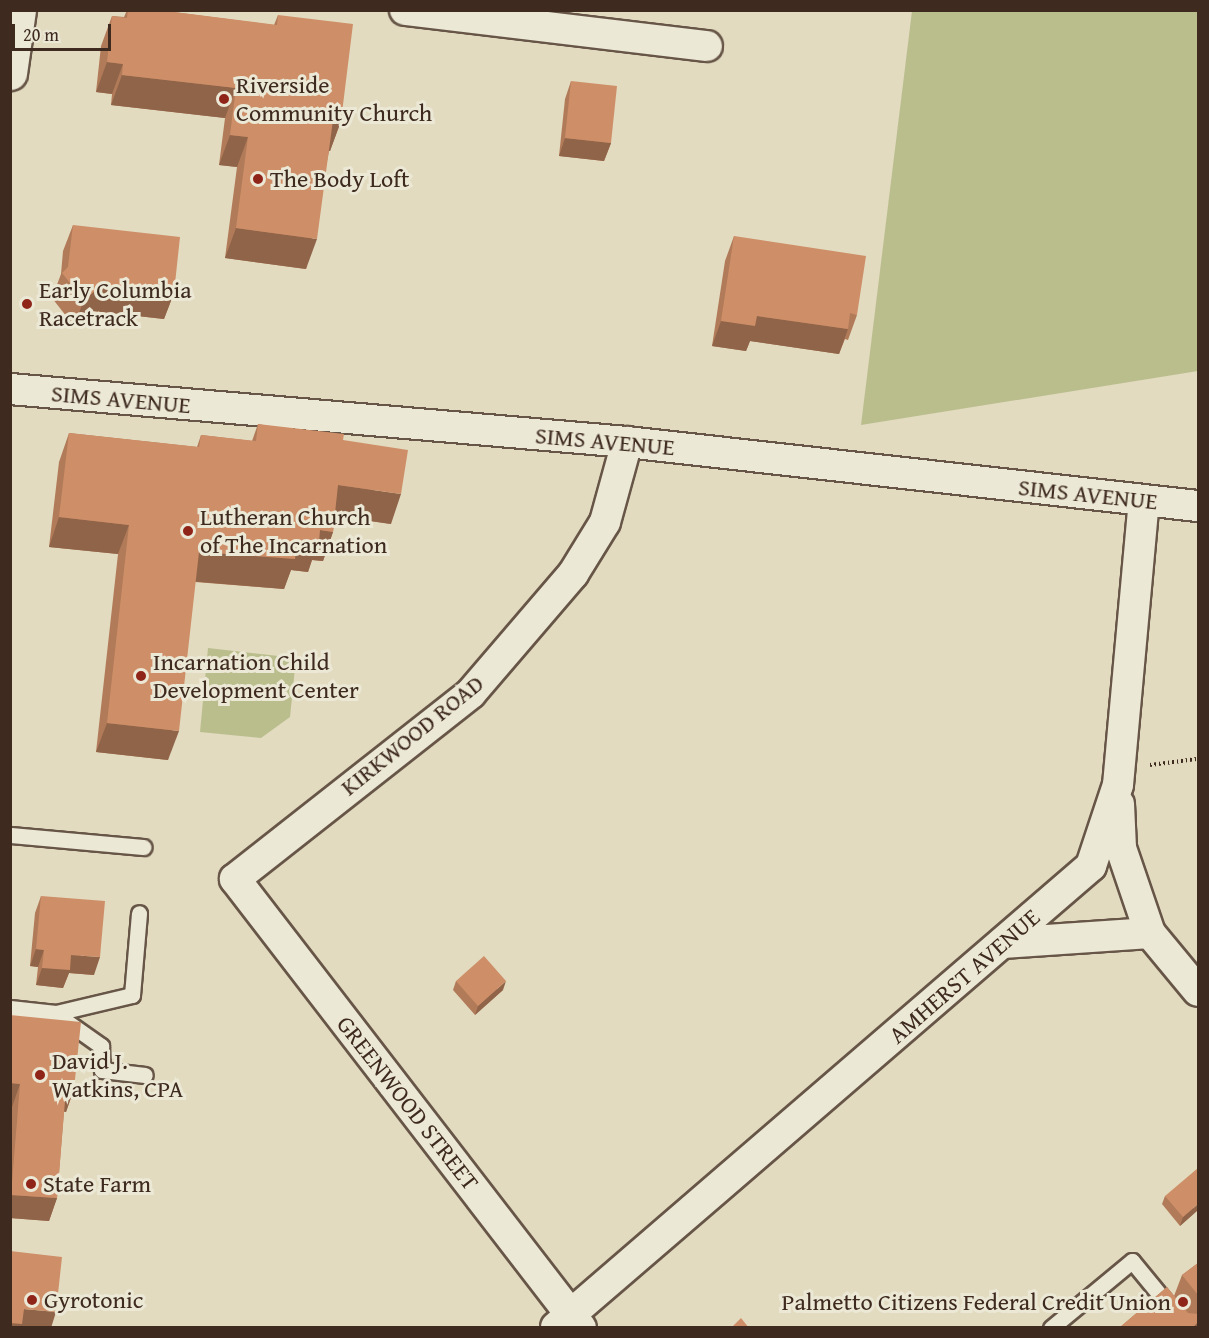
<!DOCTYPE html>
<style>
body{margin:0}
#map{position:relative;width:1209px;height:1338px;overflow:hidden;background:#e2dbc0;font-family:"Gentium Book Plus",serif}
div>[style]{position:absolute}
.green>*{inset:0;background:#babe8d}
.path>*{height:4px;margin-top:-2px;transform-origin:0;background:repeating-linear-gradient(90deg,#3e2a1f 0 1.5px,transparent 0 4.5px)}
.roads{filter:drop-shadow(2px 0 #675647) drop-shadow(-2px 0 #675647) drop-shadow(0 2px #675647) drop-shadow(0 -2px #675647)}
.lane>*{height:15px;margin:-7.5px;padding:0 7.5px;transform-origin:7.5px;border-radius:7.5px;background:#ece8d6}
.street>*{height:30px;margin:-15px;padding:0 15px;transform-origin:15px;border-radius:15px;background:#ece8d6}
.secondary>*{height:33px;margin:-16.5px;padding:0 16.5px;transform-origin:16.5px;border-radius:16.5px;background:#ece8d6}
.wall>*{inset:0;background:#b17b59}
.shaded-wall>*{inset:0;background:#906449}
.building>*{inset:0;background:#ce8f68}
.dots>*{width:16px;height:16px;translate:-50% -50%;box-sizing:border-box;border:3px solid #ece8d6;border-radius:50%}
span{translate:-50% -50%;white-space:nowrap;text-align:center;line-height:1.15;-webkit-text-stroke:6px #ece8d6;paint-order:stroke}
.poi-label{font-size:24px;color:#3e2a1f}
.left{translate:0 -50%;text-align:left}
.right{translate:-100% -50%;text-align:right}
.street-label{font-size:24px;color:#3e2a1f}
.frame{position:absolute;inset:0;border:12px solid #3e2a1f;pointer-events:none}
.scale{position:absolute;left:12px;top:24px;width:99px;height:27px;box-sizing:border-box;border:3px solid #3e2a1f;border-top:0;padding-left:8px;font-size:18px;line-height:21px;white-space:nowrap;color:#3e2a1f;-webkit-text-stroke:4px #ece8d6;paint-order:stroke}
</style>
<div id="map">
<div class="green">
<div style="clip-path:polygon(912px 11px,1198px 11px,1198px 371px,861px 425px)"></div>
<div style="clip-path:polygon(208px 648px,296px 658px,290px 717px,261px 738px,200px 732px)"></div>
</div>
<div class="path">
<div style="left:1150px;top:765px;width:47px;rotate:-7.3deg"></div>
</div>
<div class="roads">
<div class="lane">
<div style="left:10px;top:835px;width:134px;rotate:5.2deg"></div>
<div style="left:10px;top:1008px;width:46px;rotate:6.2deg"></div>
<div style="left:56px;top:1013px;width:78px;rotate:-13.3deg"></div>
<div style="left:132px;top:995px;width:82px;rotate:-85.1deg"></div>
<div style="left:63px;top:1019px;width:47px;rotate:35.4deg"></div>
<div style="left:101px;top:1046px;width:24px;rotate:88deg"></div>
<div style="left:102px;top:1070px;width:43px;rotate:6.6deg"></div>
<div style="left:1051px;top:1328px;width:105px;rotate:-39.6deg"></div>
<div style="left:1132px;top:1261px;width:87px;rotate:50.6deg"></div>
</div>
<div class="street">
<div style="left:405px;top:10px;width:304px;rotate:6.8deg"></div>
<div style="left:10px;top:389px;width:619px;rotate:4.91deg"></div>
<div style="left:627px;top:442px;width:575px;rotate:6.4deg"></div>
<div style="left:1119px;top:804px;width:44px;rotate:87.4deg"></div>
<div style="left:1121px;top:848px;width:90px;rotate:71.2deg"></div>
<div style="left:1150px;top:933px;width:75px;rotate:50.4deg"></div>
<div style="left:1003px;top:943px;width:147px;rotate:-3.9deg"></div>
<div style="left:556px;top:1327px;width:706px;rotate:-40.75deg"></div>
<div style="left:1091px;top:866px;width:85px;rotate:-71.6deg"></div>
<div style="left:1118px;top:785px;width:285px;rotate:-84.8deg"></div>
<div style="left:581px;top:1328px;width:567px;rotate:-127.62deg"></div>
<div style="left:235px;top:879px;width:300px;rotate:-38.2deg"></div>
<div style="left:471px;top:693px;width:157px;rotate:-49.4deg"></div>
<div style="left:573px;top:574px;width:61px;rotate:-58.4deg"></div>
<div style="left:605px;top:522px;width:83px;rotate:-74.6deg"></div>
</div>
<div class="secondary">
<div style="left:10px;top:73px;width:64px;rotate:-81.9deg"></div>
</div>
</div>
<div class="wall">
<div style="clip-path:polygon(127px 10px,158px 10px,274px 25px,278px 15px,341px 121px,330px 151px,329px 151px,306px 269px,225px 258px,237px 167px,219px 165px,225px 118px,111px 105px,112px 94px,96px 92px,101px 46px,112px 16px,124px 17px)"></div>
<div style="clip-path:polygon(571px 81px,611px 143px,604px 161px,559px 156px,565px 99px)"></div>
<div style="clip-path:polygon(73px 225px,174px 293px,164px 319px,93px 311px,74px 326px,52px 298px,61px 274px,63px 251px)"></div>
<div style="clip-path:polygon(734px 236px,857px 315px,848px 340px,845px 339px,839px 354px,750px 341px,746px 351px,712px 346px,725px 261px)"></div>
<div style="clip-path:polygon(258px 424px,343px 440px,391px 524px,335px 516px,333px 532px,323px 561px,312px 560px,308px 572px,291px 570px,284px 589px,195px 582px,168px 760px,96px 752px,118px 554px,49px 547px,59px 462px,69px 433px,197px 447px,201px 435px,252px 441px)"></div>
<div style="clip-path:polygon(41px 896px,94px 975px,69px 973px,63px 988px,36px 985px,38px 967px,30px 966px,35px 913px)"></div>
<div style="clip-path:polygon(456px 981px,503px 990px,475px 1015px,453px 990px)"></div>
<div style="clip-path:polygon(10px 1015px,74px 1089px,66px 1112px,64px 1111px,57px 1198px,49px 1221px,10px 1218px,10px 1120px,12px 1107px)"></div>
<div style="clip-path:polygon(1165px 1196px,1198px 1210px,1180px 1226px,1162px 1204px)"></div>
<div style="clip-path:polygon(1198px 1263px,1198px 1328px,1119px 1328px,1167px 1287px,1174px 1296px,1182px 1275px)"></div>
</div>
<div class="shaded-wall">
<div style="clip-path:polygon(107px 62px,123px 64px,112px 94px,96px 92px)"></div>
<div style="clip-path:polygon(122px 75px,236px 88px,225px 118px,111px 105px)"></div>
<div style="clip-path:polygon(333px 120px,341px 121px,330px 151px,322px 150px)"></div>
<div style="clip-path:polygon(230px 135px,248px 137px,237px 167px,219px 165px)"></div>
<div style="clip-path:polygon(565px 138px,611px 143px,604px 161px,559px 156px)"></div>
<div style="clip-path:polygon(236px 228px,317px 239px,306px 269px,225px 258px)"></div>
<div style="clip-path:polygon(102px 285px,174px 293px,164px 319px,93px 311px,74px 326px,84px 300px)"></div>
<div style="clip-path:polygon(757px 316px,848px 329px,839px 354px,750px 341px,746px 351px,712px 346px,721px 321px)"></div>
<div style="clip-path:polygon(338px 485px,401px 494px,391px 524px,328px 515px)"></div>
<div style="clip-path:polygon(59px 517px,129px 525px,118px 554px,49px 547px)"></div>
<div style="clip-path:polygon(320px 530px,333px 532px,323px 561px,312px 560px,308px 572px,291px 570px,284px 589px,188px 581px,199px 552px,297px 540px)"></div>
<div style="clip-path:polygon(107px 723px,179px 731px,168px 760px,96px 752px)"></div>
<div style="clip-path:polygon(36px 949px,44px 950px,38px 967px,30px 966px)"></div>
<div style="clip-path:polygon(71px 955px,100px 957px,94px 975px,69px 973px,63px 988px,36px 985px,42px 968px)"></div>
<div style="clip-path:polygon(506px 981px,503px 990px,475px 1015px,478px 1006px)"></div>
<div style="clip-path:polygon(10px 1083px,20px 1084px,12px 1107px,10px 1107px)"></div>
<div style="clip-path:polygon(66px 1089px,74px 1089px,66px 1112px,58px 1111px)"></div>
<div style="clip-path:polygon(11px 1195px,57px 1198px,49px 1221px,10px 1218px)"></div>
<div style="clip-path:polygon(1198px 1204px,1198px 1210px,1180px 1226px,1183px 1217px)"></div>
<div style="clip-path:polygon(24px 1309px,56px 1312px,51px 1328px,10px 1328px,10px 1323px)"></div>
<div style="clip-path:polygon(1198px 1322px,1198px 1328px,1192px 1328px)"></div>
</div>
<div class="building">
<div style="clip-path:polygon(128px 10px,158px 10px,277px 25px,278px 15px,353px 24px,341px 121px,333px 120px,317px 239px,236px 228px,248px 137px,230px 135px,236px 88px,122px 75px,123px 64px,107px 62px,112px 16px,127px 18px)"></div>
<div style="clip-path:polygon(571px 81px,617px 86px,611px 143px,565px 138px)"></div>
<div style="clip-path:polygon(73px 225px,180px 237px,174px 293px,102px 285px,84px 300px,62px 273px,68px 267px)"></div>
<div style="clip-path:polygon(734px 236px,866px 256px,857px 315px,850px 313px,848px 329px,757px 316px,755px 326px,721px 321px)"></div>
<div style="clip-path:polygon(258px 424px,344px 434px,343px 440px,408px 450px,401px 494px,338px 485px,333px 532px,320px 530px,319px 542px,297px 540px,295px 559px,199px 552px,179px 731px,107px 723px,129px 525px,59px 517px,69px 433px,199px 447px,201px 435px,256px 441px)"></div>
<div style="clip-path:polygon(41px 896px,105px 901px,100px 957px,71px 955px,70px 970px,42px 968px,44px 950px,36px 949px)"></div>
<div style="clip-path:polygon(484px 956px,506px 981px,478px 1006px,456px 981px)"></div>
<div style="clip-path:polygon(10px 1015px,81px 1022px,74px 1089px,66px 1089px,57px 1198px,11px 1195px,20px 1084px,10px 1083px)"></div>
<div style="clip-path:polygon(1198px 1168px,1198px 1204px,1183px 1217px,1165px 1196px)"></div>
<div style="clip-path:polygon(10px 1251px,62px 1257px,56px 1312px,24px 1309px,22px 1324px,10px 1323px)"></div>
<div style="clip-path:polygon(1198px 1263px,1198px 1295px,1182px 1275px)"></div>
<div style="clip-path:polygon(1167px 1287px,1188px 1313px,1198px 1314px,1198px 1322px,1192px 1328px,1119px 1328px)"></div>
<div style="clip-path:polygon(741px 1318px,749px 1328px,731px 1328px)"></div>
</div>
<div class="dots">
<div style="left:224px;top:99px;background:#8f2418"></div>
<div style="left:258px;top:179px;background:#8f2418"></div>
<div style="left:27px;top:304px;background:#8f2418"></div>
<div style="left:188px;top:531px;background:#8f2418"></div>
<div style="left:141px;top:676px;background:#8f2418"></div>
<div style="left:40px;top:1075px;background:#8f2418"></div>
<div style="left:31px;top:1184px;background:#8f2418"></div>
<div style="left:32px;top:1300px;background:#8f2418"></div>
<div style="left:1183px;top:1302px;background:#8f2418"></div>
</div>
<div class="poi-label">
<span class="left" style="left:236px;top:99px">Riverside<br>Community Church</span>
<span class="left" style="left:270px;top:179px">The Body Loft</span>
<span class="left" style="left:39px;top:304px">Early Columbia<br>Racetrack</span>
<span class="left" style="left:200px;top:531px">Lutheran Church<br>of The Incarnation</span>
<span class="left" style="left:153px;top:676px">Incarnation Child<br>Development Center</span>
<span class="left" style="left:52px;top:1075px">David J.<br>Watkins, CPA</span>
<span class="left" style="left:43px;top:1184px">State Farm</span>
<span class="left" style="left:44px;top:1300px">Gyrotonic</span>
<span class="right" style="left:1171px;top:1302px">Palmetto Citizens Federal Credit Union</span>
</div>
<div class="street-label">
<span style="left:121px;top:399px;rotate:5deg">SIMS AVENUE</span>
<span style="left:605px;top:441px;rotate:5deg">SIMS AVENUE</span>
<span style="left:1088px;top:494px;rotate:6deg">SIMS AVENUE</span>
<span style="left:412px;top:735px;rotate:-39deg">KIRKWOOD ROAD</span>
<span style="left:964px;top:976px;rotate:-41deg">AMHERST AVENUE</span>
<span style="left:408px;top:1103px;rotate:52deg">GREENWOOD STREET</span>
</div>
<div class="frame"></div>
<div class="scale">20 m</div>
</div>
